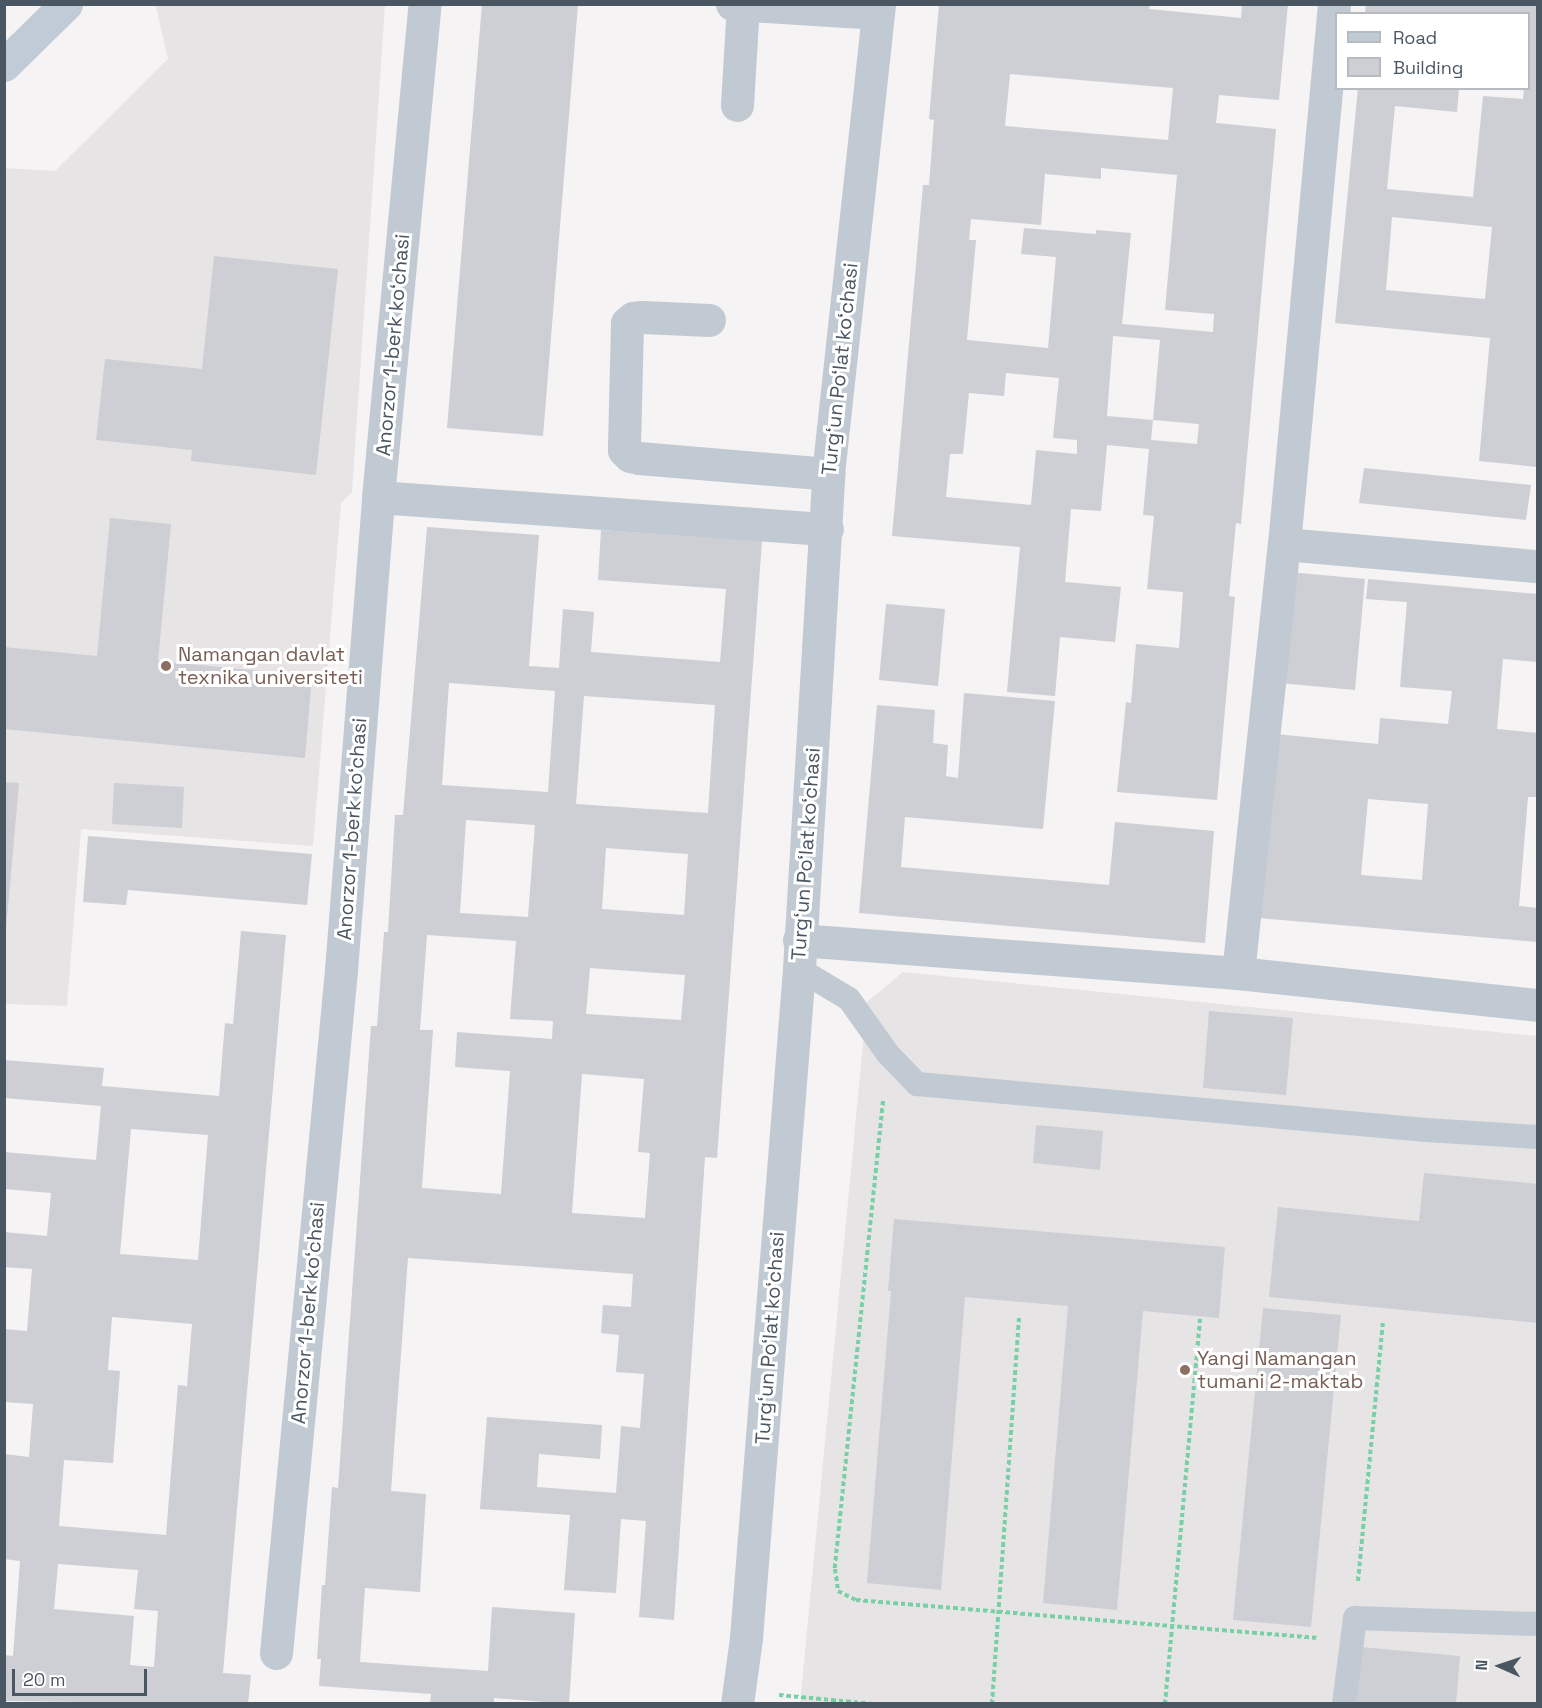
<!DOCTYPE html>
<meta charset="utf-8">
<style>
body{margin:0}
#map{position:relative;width:1542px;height:1708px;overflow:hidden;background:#f5f3f3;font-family:"Space Grotesk",sans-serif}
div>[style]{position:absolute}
.education>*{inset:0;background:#e6e4e5}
.building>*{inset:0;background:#cdcfd5}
.path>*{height:4px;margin-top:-2px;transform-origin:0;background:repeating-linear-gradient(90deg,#7ad0a6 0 4.5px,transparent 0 7.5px)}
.service>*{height:24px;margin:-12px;padding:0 12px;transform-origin:12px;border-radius:12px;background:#c1cad2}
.minor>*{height:33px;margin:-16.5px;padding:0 16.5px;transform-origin:16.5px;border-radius:16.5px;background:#c1cad2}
.secondary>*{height:33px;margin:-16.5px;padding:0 16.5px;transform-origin:16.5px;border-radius:16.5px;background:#c1cbd6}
.dots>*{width:16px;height:16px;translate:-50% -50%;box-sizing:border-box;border:3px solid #fff;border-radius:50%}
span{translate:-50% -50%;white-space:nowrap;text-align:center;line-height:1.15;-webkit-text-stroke:6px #fff;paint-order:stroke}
.street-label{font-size:20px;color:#4a5661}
.education-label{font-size:20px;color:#785e54}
.left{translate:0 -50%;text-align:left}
.frame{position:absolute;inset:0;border:6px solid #4a5661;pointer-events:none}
.legend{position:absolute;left:1335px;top:12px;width:195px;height:78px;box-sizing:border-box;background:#fff;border:2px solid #b7bbc0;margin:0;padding:8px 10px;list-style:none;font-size:18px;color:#4a5661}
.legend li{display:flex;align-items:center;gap:12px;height:30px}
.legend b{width:30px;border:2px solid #b7bbc0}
.north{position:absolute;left:1470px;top:1636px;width:60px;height:60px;-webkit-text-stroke:4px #fff;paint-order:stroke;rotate:273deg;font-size:16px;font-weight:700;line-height:24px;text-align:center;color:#4a5661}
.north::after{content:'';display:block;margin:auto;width:21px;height:27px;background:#4a5661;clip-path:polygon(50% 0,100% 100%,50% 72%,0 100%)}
.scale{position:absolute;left:12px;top:1669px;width:135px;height:27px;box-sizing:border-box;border:3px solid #4a5661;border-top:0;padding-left:8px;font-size:18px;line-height:21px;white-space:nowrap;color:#4a5661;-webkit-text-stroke:4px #fff;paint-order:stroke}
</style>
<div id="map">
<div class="education">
<div style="clip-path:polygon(158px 5px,385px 5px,352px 492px,341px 503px,313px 846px,81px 829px,67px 1006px,5px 1004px,4px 168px,55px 171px,168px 59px,156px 7px)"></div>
<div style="clip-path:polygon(903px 972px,1537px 1036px,1537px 1703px,800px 1704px,867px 1002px)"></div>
</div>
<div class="building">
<div style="clip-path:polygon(482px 4px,578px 4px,543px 436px,447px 428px)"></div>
<div style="clip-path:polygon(evenodd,939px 4px,1150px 4px,1149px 9px,1241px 18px,1242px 4px,1288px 4px,1279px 100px,1219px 95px,1216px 123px,1276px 129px,1241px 524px,1236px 523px,1229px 596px,1235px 597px,1217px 800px,1117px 792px,1126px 702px,1131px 703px,1136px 644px,1179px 648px,1183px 592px,1147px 589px,1154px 516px,1143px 515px,1149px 449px,1107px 445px,1101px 511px,1071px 509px,1065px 582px,1121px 587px,1115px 642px,1060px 637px,1055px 696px,1007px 692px,1020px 547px,892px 536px,923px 185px,929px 185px,934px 120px,929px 119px,939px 4px,1010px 74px,1173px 88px,1168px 140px,1005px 126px,1010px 74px,939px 4px,1101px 168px,1177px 175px,1165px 310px,1214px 314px,1213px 332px,1122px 324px,1131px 233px,1096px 230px,1096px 234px,1024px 228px,1021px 254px,1056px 257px,1048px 348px,967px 340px,976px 240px,969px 240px,971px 219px,1041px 225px,1045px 174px,1101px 179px,1101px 168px,939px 4px,1113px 336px,1160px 340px,1153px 420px,1199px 424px,1197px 444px,1151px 440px,1153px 420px,1107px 416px,1113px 336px,939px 4px,1006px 373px,1059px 378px,1053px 438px,1077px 440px,1077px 454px,1036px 450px,1031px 505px,946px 497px,950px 454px,963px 454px,969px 393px,1004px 396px,1006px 373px)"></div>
<div style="clip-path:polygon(evenodd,1366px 4px,1538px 4px,1537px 467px,1479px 461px,1490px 338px,1335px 323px,1358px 88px,1459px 88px,1457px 112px,1395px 106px,1387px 189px,1473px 197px,1483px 96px,1523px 99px,1524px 88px,1528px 88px,1528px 14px,1365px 14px,1366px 4px,1392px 217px,1492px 227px,1485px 299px,1386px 290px,1392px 217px)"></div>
<div style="clip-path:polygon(214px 256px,338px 269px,316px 475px,191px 461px,192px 450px,96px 440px,105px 359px,202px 369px)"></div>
<div style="clip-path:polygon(1364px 468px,1531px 485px,1526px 520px,1359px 503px)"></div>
<div style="clip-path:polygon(110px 518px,171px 524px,158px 661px,312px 676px,305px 758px,4px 729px,4px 647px,97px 656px)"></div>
<div style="clip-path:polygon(evenodd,427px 527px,539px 535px,529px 666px,559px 668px,563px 609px,594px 612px,591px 652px,720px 662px,726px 589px,598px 580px,601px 530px,762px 541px,717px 1158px,705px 1157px,674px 1620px,639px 1617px,646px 1521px,621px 1519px,616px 1593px,564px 1590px,570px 1515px,480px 1509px,487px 1417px,602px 1425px,600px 1459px,539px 1454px,537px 1487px,616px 1493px,621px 1426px,640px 1428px,644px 1374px,616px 1372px,619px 1335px,601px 1333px,603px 1305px,631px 1307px,633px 1274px,408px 1258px,391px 1491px,426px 1494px,420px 1592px,365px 1588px,360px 1662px,488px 1671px,492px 1607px,575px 1613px,569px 1704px,494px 1698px,494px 1704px,430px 1704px,431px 1694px,319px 1686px,321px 1659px,317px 1659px,322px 1585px,325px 1585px,332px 1487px,338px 1488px,371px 1026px,377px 1026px,384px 932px,388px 932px,395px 815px,403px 815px,427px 527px,449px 683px,555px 691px,548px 792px,442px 785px,449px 683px,427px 527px,584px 696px,715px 705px,708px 813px,576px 804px,584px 696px,427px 527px,466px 820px,535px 825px,528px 917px,460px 913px,466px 820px,427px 527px,606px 848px,688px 854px,684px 915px,602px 909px,606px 848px,427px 527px,427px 935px,516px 941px,510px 1019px,553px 1021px,552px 1039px,457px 1032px,455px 1067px,510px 1071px,501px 1194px,422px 1188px,433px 1030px,420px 1030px,427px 935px,427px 527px,590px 968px,685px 975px,681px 1020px,586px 1014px,590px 968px,427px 527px,582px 1074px,644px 1079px,638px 1152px,650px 1153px,645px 1218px,572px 1213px,582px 1074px)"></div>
<div style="clip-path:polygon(1289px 572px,1365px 579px,1355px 690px,1279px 683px)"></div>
<div style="clip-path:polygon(evenodd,1368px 579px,1538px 594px,1538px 662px,1503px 659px,1497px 729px,1538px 733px,1538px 797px,1528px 797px,1519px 906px,1538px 908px,1538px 942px,1258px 918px,1275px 734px,1378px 744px,1380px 718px,1448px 724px,1452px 691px,1400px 687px,1407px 602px,1366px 599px,1368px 579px,1368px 799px,1428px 804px,1422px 880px,1361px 875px,1368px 799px)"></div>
<div style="clip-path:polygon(886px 604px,945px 609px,938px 686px,879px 680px)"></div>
<div style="clip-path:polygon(964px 693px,1055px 701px,1043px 829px,905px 817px,901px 867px,1109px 885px,1115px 822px,1214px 831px,1205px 943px,859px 913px,877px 705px,935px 710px,933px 743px,948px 745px,946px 776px,958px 778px)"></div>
<div style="clip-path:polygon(4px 782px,19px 783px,6px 930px,4px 930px)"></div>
<div style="clip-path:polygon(114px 783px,184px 787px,182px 828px,112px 824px)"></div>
<div style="clip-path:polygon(88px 836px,312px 854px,307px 905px,128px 890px,126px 905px,83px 902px)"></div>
<div style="clip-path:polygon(evenodd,241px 931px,286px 935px,223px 1673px,251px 1675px,248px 1704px,4px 1701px,4px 1655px,13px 1656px,20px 1561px,4px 1559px,4px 1454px,29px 1457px,33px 1404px,4px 1402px,4px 1329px,27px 1331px,32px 1269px,4px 1267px,4px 1232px,47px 1236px,51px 1193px,4px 1189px,4px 1152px,96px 1160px,101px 1106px,4px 1098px,4px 1060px,104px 1068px,102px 1086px,219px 1096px,225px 1023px,233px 1024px,241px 931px,131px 1129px,208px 1135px,198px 1260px,120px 1254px,131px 1129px,241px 931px,112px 1317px,192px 1324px,187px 1386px,178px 1385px,166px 1535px,59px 1526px,64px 1460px,113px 1463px,120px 1371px,108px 1370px,112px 1317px,241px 931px,58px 1564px,138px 1570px,134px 1609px,158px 1611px,154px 1667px,130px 1665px,134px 1616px,54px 1609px,58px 1564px)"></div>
<div style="clip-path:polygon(1209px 1011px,1293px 1018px,1286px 1095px,1203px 1088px)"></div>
<div style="clip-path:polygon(1036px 1125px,1103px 1131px,1100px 1170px,1033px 1163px)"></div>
<div style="clip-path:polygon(1424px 1173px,1538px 1184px,1538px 1323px,1269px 1297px,1278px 1207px,1419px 1221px)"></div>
<div style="clip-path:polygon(894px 1219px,1225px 1247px,1219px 1318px,1143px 1311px,1117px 1610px,1043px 1603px,1068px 1306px,965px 1297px,941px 1590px,867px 1583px,891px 1291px,888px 1291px)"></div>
<div style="clip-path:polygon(1263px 1308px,1341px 1315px,1311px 1627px,1233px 1620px)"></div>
<div style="clip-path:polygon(1361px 1647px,1460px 1656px,1456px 1704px,1356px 1704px)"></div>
</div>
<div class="path">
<div style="left:883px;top:1101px;width:470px;rotate:95.9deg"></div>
<div style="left:835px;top:1569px;width:22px;rotate:82deg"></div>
<div style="left:838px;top:1591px;width:20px;rotate:27deg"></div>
<div style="left:856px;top:1600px;width:464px;rotate:4.7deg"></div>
<div style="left:1358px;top:1581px;width:262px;rotate:-84.5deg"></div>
<div style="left:779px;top:1695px;width:95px;rotate:5.4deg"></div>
<div style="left:992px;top:1704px;width:390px;rotate:-86deg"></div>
<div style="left:1165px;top:1704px;width:387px;rotate:-84.8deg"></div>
</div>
<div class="service">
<div style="left:799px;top:969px;width:58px;rotate:31deg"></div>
<div style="left:849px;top:999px;width:67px;rotate:54.7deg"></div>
<div style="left:888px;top:1054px;width:42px;rotate:46deg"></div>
<div style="left:917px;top:1084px;width:511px;rotate:5.16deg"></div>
<div style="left:1426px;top:1130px;width:112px;rotate:3.6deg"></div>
<div style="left:1344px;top:1704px;width:87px;rotate:-82.7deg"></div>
<div style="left:1355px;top:1618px;width:183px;rotate:1.9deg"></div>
</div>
<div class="minor">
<div style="left:732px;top:4px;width:146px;rotate:3.5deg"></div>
<div style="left:737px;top:105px;width:100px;rotate:-86.6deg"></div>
<div style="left:709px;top:320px;width:67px;rotate:-177.4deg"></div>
<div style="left:642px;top:317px;width:9px;rotate:174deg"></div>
<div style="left:633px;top:318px;width:8px;rotate:140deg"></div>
<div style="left:627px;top:323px;width:127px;rotate:91.4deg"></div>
<div style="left:624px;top:450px;width:8px;rotate:45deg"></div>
<div style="left:630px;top:456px;width:9px;rotate:13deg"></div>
<div style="left:639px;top:458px;width:190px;rotate:4.8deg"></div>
<div style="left:378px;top:497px;width:450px;rotate:4.1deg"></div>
<div style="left:1284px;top:544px;width:255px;rotate:5deg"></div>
<div style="left:799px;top:940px;width:440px;rotate:4.3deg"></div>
<div style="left:1238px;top:973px;width:302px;rotate:6.1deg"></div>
<div style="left:1238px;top:973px;width:431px;rotate:-83.9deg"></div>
<div style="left:1284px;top:544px;width:542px;rotate:-84.71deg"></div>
<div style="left:276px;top:1653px;width:686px;rotate:-84.56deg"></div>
<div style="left:341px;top:970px;width:474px;rotate:-85.5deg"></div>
<div style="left:378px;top:497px;width:495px;rotate:-84.6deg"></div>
<div style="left:737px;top:1704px;width:67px;rotate:-82.2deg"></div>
<div style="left:746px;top:1638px;width:671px;rotate:-85.47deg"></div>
<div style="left:799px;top:969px;width:496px;rotate:-86.6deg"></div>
<div style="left:828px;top:474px;width:473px;rotate:-83.8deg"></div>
</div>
<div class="secondary">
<div style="left:4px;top:65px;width:87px;rotate:-44.5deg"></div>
</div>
<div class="dots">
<div style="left:166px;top:666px;background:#8d6e63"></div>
<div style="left:1185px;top:1370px;background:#8d6e63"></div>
</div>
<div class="street-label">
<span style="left:393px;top:345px;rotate:-85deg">Anorzor 1-berk koʻchasi</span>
<span style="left:840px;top:369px;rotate:-84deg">Turgʻun Poʻlat koʻchasi</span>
<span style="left:352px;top:829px;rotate:-86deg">Anorzor 1-berk koʻchasi</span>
<span style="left:806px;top:854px;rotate:-86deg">Turgʻun Poʻlat koʻchasi</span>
<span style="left:308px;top:1313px;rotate:-85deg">Anorzor 1-berk koʻchasi</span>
<span style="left:770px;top:1338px;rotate:-86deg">Turgʻun Poʻlat koʻchasi</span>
</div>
<div class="education-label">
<span class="left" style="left:178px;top:666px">Namangan davlat<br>texnika universiteti</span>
<span class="left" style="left:1197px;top:1370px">Yangi Namangan<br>tumani 2-maktab</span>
</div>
<div class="frame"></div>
<ul class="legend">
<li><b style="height:8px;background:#c1cbd6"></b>Road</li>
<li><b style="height:16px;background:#cdcfd5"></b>Building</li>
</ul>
<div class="north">N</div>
<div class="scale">20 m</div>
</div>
